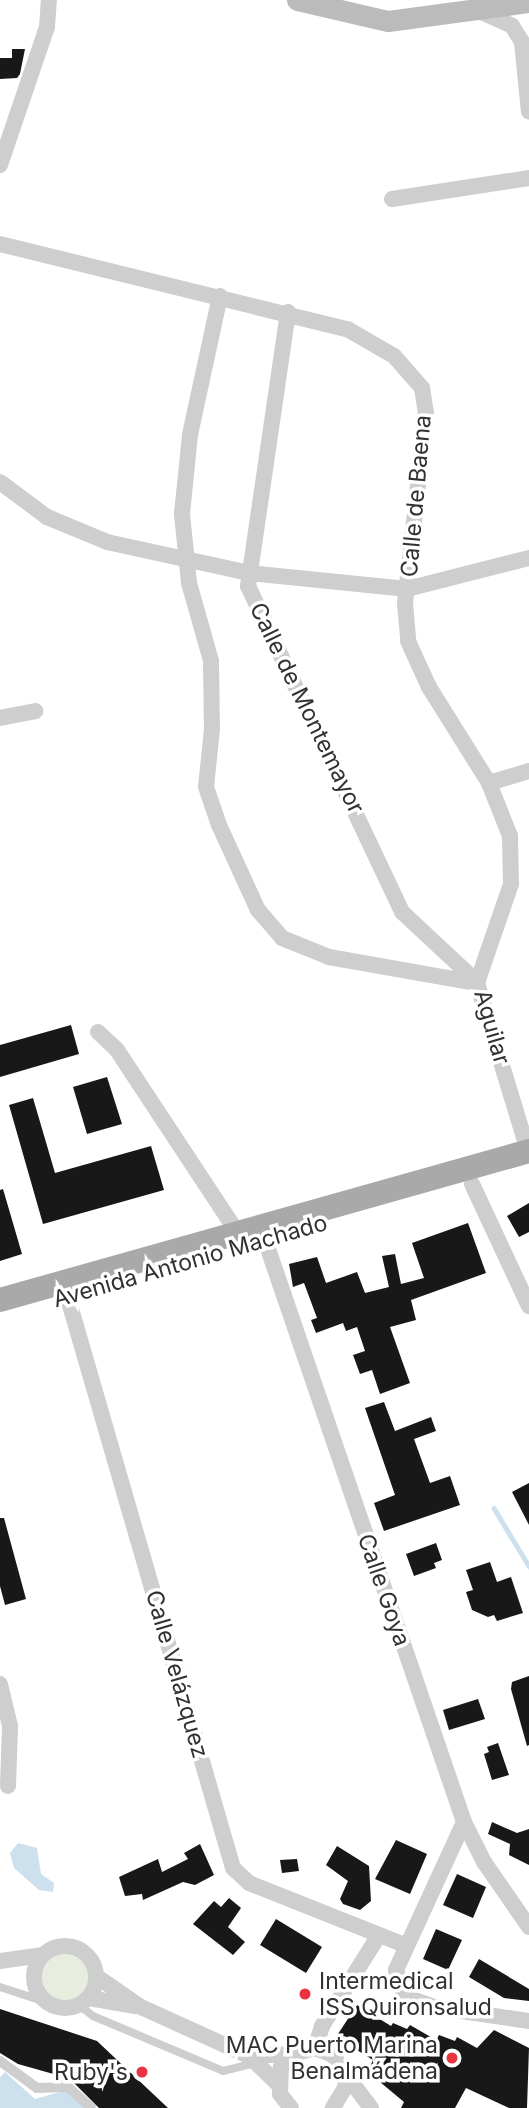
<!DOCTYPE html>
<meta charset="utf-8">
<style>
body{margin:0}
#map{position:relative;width:529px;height:2108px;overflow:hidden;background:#fff;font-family:Inter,sans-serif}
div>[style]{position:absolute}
.green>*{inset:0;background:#e7eedf}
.round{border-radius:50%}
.water>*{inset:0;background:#cce0ed}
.stream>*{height:4.5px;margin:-2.25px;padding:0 2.25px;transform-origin:2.25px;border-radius:2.25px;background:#cce0ed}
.building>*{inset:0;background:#181818}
.service>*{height:8px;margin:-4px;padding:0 4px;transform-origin:4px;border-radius:4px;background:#cecece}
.pedestrian>*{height:10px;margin:-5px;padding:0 5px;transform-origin:5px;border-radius:5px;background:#cecece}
.minor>*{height:16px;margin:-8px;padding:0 8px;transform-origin:8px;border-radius:8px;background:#cecece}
.minor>.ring{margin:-8px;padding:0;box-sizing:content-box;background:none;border:16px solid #cecece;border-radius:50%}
.secondary>*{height:21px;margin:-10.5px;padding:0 10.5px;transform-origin:10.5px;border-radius:10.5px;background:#bbb}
.primary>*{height:24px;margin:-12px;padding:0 12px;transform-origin:12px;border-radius:12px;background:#a9a9a9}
.dots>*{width:19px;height:19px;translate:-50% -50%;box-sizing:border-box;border:4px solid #fff;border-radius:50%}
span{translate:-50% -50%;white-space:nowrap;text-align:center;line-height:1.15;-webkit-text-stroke:7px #fff;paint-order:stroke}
.street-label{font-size:23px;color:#313131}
.poi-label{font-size:23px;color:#313131}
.left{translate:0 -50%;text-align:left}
.right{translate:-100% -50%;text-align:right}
</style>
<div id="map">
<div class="green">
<div class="round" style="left:42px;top:1954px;width:46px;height:46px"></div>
</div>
<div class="water">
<div style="clip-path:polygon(18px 1843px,37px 1848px,41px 1874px,54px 1883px,53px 1892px,39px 1890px,14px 1868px,10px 1853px)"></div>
<div style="clip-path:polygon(5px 2072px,35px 2099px,67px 2090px,86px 2108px,0 2108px,0 2077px)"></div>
</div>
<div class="stream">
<div style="left:494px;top:1508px;width:68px;rotate:58.9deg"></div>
</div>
<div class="building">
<div style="clip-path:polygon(12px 49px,25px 49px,20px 74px,17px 78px,0 79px,0 58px,12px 58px)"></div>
<div style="clip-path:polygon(71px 1025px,79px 1054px,0 1077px,0 1045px)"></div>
<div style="clip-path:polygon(107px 1077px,122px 1124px,87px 1134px,73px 1087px)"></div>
<div style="clip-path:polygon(33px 1098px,55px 1173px,151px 1146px,164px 1190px,43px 1224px,9px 1105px)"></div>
<div style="clip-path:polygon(3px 1189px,22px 1254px,0 1261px,0 1190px)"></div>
<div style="clip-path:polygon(529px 1203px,529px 1232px,519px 1237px,507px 1216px)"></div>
<div style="clip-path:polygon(468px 1223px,486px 1273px,411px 1300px,416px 1320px,390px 1327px,410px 1383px,380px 1394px,372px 1370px,360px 1374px,353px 1355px,365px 1351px,357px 1327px,346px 1331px,343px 1323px,316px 1333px,311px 1320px,317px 1318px,304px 1283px,293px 1287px,289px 1264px,317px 1257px,326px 1283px,357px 1272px,365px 1293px,389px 1287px,382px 1256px,395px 1254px,401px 1284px,424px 1278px,412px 1243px)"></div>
<div style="clip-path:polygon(384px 1402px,395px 1431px,431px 1417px,436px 1431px,414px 1439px,430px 1483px,450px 1476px,460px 1505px,384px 1531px,374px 1503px,395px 1495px,365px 1408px)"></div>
<div style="clip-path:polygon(529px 1483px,529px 1525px,512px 1492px)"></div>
<div style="clip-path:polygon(0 1518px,4px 1518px,26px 1599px,5px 1605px,0 1586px)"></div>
<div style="clip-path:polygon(436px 1543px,442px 1560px,434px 1563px,436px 1568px,414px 1576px,406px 1554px)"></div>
<div style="clip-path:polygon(490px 1562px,497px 1582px,511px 1577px,523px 1613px,497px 1621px,494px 1615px,488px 1617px,472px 1610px,466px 1592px,473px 1590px,466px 1570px)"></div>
<div style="clip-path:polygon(529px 1676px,529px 1745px,527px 1746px,511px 1689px,512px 1682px)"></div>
<div style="clip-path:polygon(478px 1699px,485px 1719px,449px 1730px,443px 1710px)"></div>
<div style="clip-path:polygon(498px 1743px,509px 1775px,492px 1780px,484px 1754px,489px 1752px,487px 1747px)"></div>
<div style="clip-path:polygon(492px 1822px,517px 1833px,529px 1829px,529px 1865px,509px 1855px,510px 1844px,488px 1834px)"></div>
<div style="clip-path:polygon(396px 1840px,427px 1854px,410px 1894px,375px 1879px)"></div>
<div style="clip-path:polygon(200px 1844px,214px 1875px,195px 1885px,183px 1882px,143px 1900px,142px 1894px,125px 1896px,119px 1877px,158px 1859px,162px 1872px,188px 1859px,184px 1853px)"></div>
<div style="clip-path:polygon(337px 1846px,369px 1866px,371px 1901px,360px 1910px,343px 1904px,340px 1899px,348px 1881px,326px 1865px)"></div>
<div style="clip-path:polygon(297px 1859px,299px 1871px,282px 1873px,280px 1860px)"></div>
<div style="clip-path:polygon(457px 1874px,486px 1887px,473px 1918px,443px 1905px)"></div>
<div style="clip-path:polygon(229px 1898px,241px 1908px,228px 1927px,245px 1942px,233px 1955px,193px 1924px,214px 1901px,221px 1907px)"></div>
<div style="clip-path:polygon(276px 1919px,322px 1947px,306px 1973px,260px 1945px)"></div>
<div style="clip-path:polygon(436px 1929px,462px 1940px,448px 1970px,423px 1959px)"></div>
<div style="clip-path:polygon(479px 1959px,529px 1989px,529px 2001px,504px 1998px,469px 1977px)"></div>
<div style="clip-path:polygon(357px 2005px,391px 2026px,393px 2023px,407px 2029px,410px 2025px,436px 2040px,439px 2035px,455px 2041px,457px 2037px,477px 2048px,494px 2030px,529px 2048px,527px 2108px,509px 2108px,466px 2088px,455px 2108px,401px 2108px,404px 2102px,380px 2082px,383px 2076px,369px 2069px,373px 2060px,336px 2037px)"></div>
<div style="clip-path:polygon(0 2009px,97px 2041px,168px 2108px,99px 2108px,72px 2081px,55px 2080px,57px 2075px,18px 2064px,0 2053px)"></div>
</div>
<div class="service">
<div style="left:0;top:1987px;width:48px;rotate:18.1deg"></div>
<div style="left:79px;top:2005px;width:18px;rotate:38deg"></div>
<div style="left:93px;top:2016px;width:141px;rotate:22.9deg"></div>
<div style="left:223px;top:2071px;width:34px;rotate:-14deg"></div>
</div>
<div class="pedestrian">
<div style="left:0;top:2061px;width:46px;rotate:36.1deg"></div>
<div style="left:37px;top:2088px;width:31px;rotate:-2deg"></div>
<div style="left:68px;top:2087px;width:31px;rotate:42deg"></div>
</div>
<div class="minor">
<div style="left:479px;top:11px;width:36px;rotate:24deg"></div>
<div style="left:512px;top:26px;width:19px;rotate:58deg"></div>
<div style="left:522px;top:42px;width:70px;rotate:84.3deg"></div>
<div style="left:0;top:165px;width:146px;rotate:-71.2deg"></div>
<div style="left:47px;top:27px;width:27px;rotate:-86deg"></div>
<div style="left:392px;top:199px;width:139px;rotate:-8.7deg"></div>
<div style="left:0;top:244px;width:359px;rotate:13.8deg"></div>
<div style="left:349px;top:330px;width:52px;rotate:30deg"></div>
<div style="left:394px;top:356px;width:43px;rotate:48.8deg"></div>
<div style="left:422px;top:388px;width:25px;rotate:81deg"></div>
<div style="left:426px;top:413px;width:191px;rotate:96.3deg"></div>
<div style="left:405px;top:603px;width:38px;rotate:85deg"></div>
<div style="left:408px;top:641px;width:51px;rotate:65.5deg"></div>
<div style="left:429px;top:687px;width:113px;rotate:58deg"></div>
<div style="left:489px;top:783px;width:57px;rotate:68.4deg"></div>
<div style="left:510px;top:836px;width:48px;rotate:88.8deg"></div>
<div style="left:511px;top:884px;width:105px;rotate:109deg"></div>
<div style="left:477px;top:983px;width:176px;rotate:73.1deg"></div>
<div style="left:220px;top:296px;width:142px;rotate:102.2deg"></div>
<div style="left:190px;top:435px;width:79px;rotate:95.8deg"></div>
<div style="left:182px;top:514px;width:69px;rotate:84.2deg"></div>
<div style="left:189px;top:583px;width:81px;rotate:74.2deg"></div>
<div style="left:211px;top:661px;width:68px;rotate:89.2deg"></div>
<div style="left:212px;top:729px;width:58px;rotate:95.9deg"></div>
<div style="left:206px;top:787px;width:40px;rotate:71.1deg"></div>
<div style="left:219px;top:825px;width:94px;rotate:65.4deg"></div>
<div style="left:258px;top:910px;width:37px;rotate:49deg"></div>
<div style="left:282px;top:938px;width:51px;rotate:22deg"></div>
<div style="left:329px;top:957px;width:150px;rotate:10deg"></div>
<div style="left:288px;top:312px;width:277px;rotate:98.3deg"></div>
<div style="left:248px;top:586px;width:361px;rotate:64.7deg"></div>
<div style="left:402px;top:912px;width:103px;rotate:43deg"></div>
<div style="left:0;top:482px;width:59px;rotate:36.7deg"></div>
<div style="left:47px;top:517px;width:65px;rotate:22.6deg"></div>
<div style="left:107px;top:542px;width:145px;rotate:12.3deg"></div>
<div style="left:249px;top:573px;width:159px;rotate:5.8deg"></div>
<div style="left:407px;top:589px;width:126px;rotate:-14.3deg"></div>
<div style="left:0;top:718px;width:36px;rotate:-11deg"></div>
<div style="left:489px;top:783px;width:42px;rotate:-16.7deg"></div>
<div style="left:98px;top:1032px;width:26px;rotate:43deg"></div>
<div style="left:117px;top:1050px;width:218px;rotate:56.6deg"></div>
<div style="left:472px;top:1184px;width:135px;rotate:65deg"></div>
<div style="left:265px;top:1240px;width:615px;rotate:71.12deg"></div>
<div style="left:464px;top:1822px;width:45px;rotate:63.4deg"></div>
<div style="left:484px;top:1862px;width:79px;rotate:55.3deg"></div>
<div style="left:63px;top:1281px;width:611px;rotate:73.85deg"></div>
<div style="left:233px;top:1868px;width:22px;rotate:43deg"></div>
<div style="left:249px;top:1883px;width:170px;rotate:21.7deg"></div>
<div style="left:0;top:1684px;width:43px;rotate:76.6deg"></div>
<div style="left:10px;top:1726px;width:60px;rotate:91.9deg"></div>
<div style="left:464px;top:1822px;width:163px;rotate:114.7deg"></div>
<div style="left:396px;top:1970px;width:18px;rotate:74deg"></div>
<div style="left:401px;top:1987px;width:16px;rotate:47deg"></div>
<div style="left:412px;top:1999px;width:23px;rotate:20deg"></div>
<div style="left:434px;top:2007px;width:96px;rotate:8.4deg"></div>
<div class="ring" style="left:34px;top:1946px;width:46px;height:46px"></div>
<div style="left:0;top:1961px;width:42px;rotate:-8.1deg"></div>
<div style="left:96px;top:1976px;width:55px;rotate:34.6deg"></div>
<div style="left:141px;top:2007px;width:119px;rotate:24.4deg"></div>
<div style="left:249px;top:2056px;width:40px;rotate:44deg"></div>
<div style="left:89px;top:1998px;width:47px;rotate:9.9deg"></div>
<div style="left:315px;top:2048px;width:23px;rotate:-72deg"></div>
<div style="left:322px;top:2026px;width:107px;rotate:-57.9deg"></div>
<div style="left:249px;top:2056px;width:44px;rotate:-2.6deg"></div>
<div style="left:344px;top:2072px;width:45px;rotate:53.1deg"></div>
<div style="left:291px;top:2108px;width:18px;rotate:-128deg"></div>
<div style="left:280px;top:2094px;width:27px;rotate:-88deg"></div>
<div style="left:281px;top:2067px;width:18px;rotate:-47deg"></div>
<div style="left:293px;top:2054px;width:23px;rotate:-15deg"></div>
<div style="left:315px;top:2048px;width:19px;rotate:21deg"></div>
<div style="left:333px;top:2055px;width:20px;rotate:57deg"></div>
<div style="left:344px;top:2072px;width:14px;rotate:82deg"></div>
<div style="left:346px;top:2086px;width:26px;rotate:121deg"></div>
</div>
<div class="secondary">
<div style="left:297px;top:0;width:93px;rotate:13deg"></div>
<div style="left:388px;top:21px;width:142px;rotate:-7.7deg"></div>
</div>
<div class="primary">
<div style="left:0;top:1300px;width:550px;rotate:-15.73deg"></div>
</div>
<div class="dots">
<div style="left:305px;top:1994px;background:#e73440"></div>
<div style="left:452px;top:2058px;background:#e73440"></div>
<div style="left:142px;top:2072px;background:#e73440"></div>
</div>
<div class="street-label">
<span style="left:416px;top:496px;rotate:-85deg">Calle de Baena</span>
<span style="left:307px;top:708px;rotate:64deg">Calle de Montemayor</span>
<span style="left:492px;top:1027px;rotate:74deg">Aguilar</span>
<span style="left:190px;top:1261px;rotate:-16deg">Avenida Antonio Machado</span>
<span style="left:384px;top:1590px;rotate:71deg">Calle Goya</span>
<span style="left:177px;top:1674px;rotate:74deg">Calle Velázquez</span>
</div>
<div class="poi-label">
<span class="left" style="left:319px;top:1994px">Intermedical<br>ISS Quironsalud</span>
<span class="right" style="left:438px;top:2058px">MAC Puerto Marina<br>Benalmádena</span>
<span class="right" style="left:128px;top:2072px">Ruby's</span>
</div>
</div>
